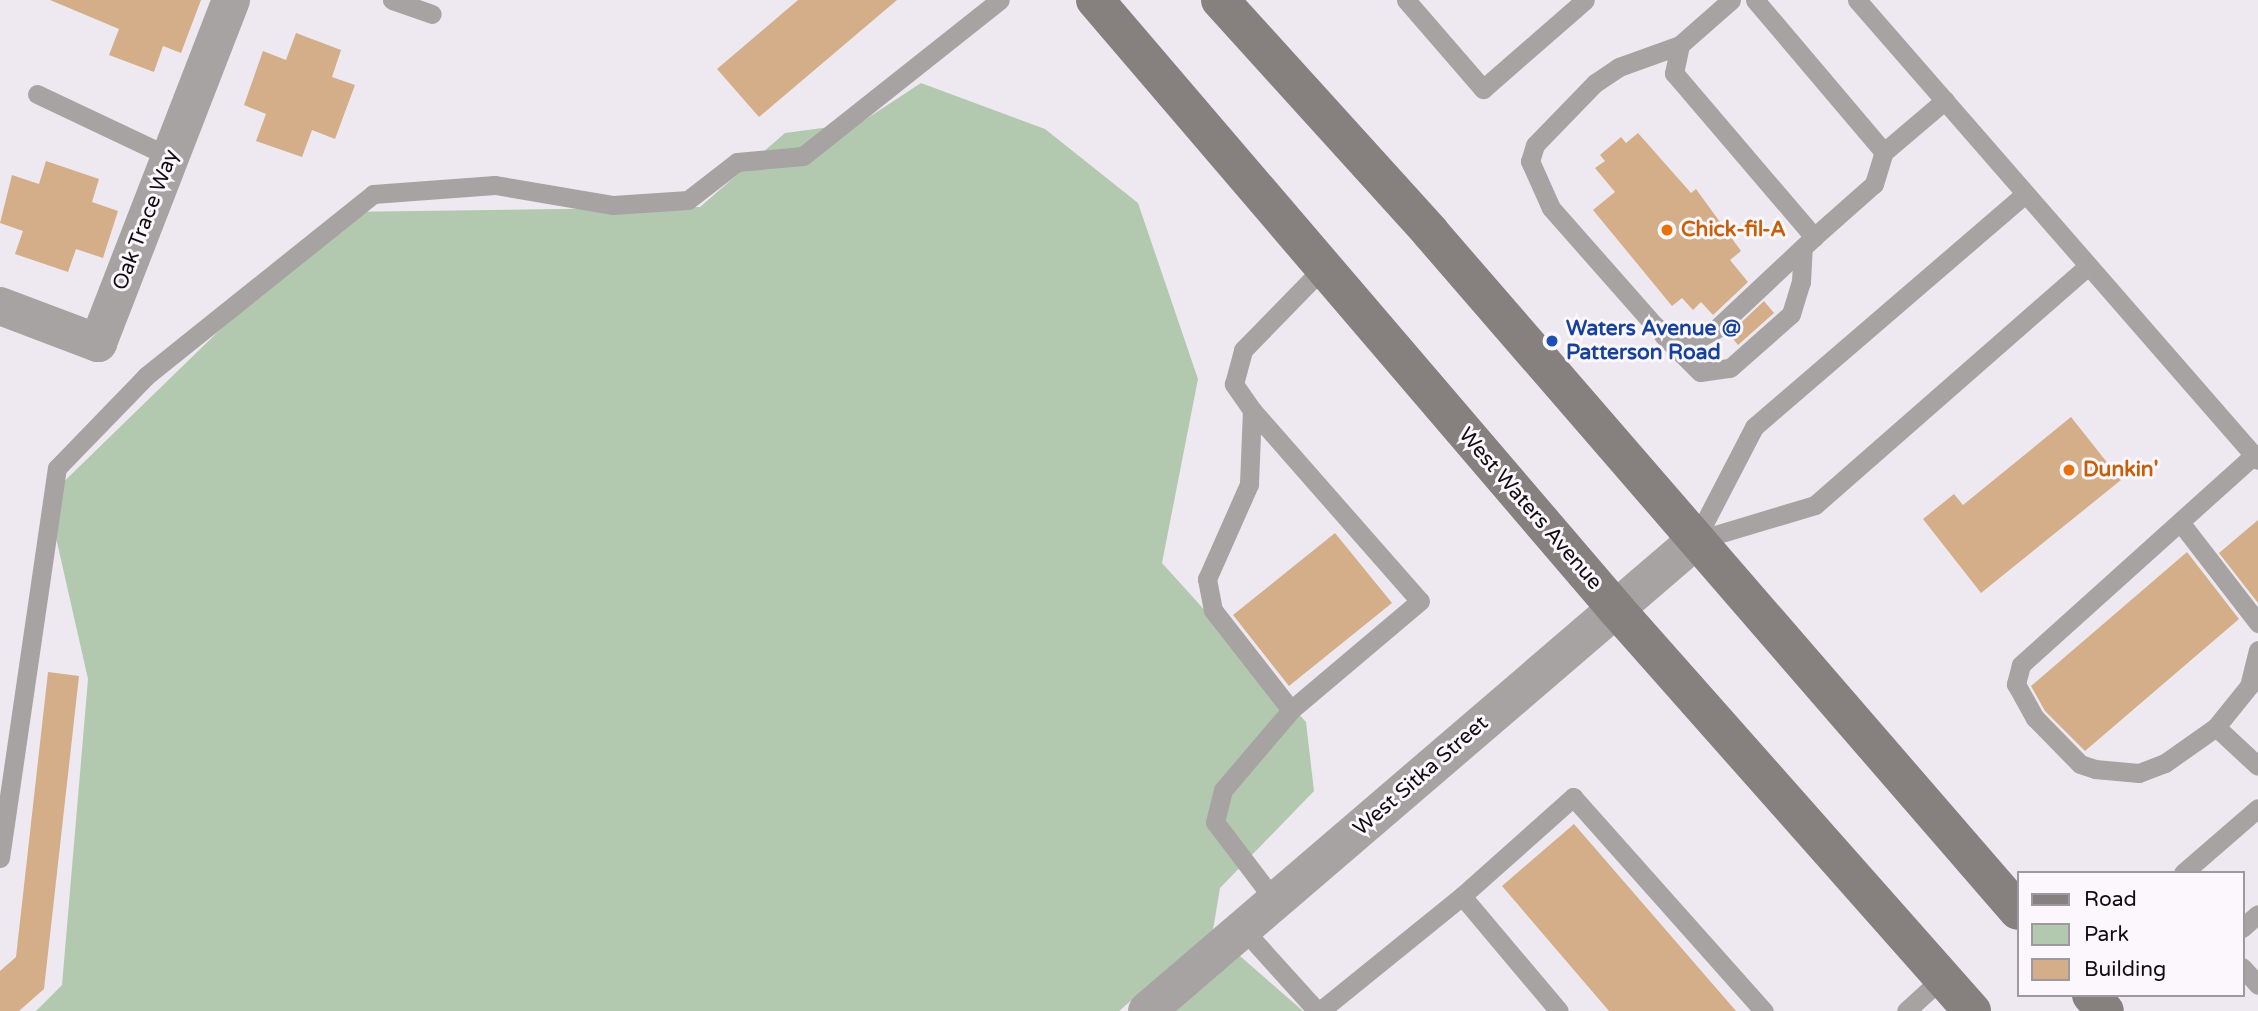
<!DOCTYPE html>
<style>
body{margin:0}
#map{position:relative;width:2258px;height:1011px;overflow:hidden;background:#eee9f0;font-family:"Varela Round",sans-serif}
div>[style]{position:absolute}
.green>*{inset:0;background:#b3c9af}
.building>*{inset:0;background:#d3ae88}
.service>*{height:19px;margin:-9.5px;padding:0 9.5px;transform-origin:9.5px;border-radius:9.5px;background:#a7a3a2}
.minor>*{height:38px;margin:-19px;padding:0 19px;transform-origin:19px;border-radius:19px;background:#a7a3a2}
.secondary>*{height:38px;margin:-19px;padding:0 19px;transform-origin:19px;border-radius:19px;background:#86807f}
.dots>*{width:19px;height:19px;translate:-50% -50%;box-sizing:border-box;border:4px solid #fcf6fd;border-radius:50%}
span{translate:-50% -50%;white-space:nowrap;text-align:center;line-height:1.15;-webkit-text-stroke:6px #fcf6fd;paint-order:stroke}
.street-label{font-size:21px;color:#100e10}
.food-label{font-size:21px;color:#c56008;font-weight:700}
.left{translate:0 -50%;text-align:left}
.transit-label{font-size:21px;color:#164399;font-weight:700}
.legend{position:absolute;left:2017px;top:871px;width:228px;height:126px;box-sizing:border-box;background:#fcf6fd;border:2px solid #9e999e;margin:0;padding:9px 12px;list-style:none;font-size:21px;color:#100e10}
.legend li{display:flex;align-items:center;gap:14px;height:35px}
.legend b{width:35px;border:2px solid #9e999e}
</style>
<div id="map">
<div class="green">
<div style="clip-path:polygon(921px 83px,1045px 129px,1138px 203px,1198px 379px,1162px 563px,1306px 722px,1314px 791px,1220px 888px,1213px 930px,1119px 1011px,36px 1011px,62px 985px,88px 679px,47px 498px,341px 212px,700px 207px,785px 133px,860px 123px)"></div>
<div style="clip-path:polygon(1240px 956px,1303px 1011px,1175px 1011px)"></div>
</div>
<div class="building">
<div style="clip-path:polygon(50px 0,201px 0,181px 53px,163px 46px,154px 72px,109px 55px,119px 29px)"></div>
<div style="clip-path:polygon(798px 0,897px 0,759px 117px,717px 69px)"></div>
<div style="clip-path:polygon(296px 33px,341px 50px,332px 77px,355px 85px,335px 139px,312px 130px,302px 157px,256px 141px,266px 114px,244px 105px,263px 51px,286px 60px)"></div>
<div style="clip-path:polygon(1638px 133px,1691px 193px,1696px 189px,1741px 251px,1730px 260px,1748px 282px,1713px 315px,1701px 302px,1693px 310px,1682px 298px,1672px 306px,1593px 210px,1615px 192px,1595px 168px,1605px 161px,1600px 155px,1621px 137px,1626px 143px)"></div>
<div style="clip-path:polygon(46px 161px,99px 179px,92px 202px,118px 211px,103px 258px,76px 249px,68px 272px,15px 254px,23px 231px,0 223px,12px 175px,39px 184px)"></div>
<div style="clip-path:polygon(1764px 301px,1774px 313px,1738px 345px,1729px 334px)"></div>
<div style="clip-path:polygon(2071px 417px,2121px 480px,1981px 593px,1923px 519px,1954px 494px,1963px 505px)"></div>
<div style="clip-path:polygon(2258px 520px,2258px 603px,2219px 553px)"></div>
<div style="clip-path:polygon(1335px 533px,1392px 603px,1289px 686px,1233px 615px)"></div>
<div style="clip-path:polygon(2187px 552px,2239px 619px,2085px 751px,2045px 711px,2031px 686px)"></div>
<div style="clip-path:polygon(48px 672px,79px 676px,44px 989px,19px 1011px,0 1011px,0 971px,16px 957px)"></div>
<div style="clip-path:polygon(1574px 824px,1736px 1011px,1609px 1011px,1502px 886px)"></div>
</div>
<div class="service">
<div style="left:392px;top:0;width:42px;rotate:19.3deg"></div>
<div style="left:1406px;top:0;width:118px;rotate:49.1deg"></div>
<div style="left:1483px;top:89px;width:135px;rotate:-41.1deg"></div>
<div style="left:1731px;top:0;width:68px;rotate:138.6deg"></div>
<div style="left:1680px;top:45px;width:29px;rotate:102deg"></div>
<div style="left:1674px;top:73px;width:216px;rotate:49.5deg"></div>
<div style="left:1814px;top:237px;width:80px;rotate:-41.5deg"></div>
<div style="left:1874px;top:184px;width:34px;rotate:-73deg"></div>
<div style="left:1884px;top:152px;width:80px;rotate:-40.4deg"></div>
<div style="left:1755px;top:0;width:199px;rotate:49.7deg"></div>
<div style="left:1857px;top:0;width:610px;rotate:48.92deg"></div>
<div style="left:1680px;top:45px;width:65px;rotate:160.2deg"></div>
<div style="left:1619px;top:67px;width:29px;rotate:146deg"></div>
<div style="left:1595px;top:83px;width:86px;rotate:134.1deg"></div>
<div style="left:1535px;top:145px;width:17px;rotate:107deg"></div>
<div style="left:1530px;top:161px;width:51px;rotate:65.9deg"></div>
<div style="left:1551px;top:208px;width:157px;rotate:48.6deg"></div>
<div style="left:1655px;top:326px;width:24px;rotate:36deg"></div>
<div style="left:1674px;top:340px;width:20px;rotate:3deg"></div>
<div style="left:1694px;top:341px;width:25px;rotate:-29deg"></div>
<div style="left:1716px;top:329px;width:134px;rotate:-43.2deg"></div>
<div style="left:37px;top:94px;width:147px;rotate:25.3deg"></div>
<div style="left:1663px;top:335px;width:52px;rotate:45deg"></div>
<div style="left:1700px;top:372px;width:30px;rotate:-8deg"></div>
<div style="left:1730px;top:368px;width:81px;rotate:-41.5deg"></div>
<div style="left:1791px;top:314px;width:34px;rotate:-73deg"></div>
<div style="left:1801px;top:282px;width:33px;rotate:-87deg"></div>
<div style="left:1252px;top:410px;width:254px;rotate:48.7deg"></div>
<div style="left:1420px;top:601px;width:169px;rotate:139.8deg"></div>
<div style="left:2254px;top:455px;width:314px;rotate:138deg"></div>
<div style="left:2021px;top:665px;width:20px;rotate:105deg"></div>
<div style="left:2016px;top:684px;width:39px;rotate:61deg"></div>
<div style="left:2035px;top:718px;width:64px;rotate:45.6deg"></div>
<div style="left:2080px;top:764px;width:16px;rotate:18deg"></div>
<div style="left:2095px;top:769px;width:44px;rotate:5.2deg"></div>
<div style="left:2139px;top:773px;width:28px;rotate:-21deg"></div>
<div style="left:2165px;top:763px;width:62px;rotate:-35.2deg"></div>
<div style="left:2216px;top:727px;width:57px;rotate:42.9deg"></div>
<div style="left:2180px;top:522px;width:128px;rotate:52.3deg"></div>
<div style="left:1695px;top:541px;width:125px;rotate:-16.7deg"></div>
<div style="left:1815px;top:505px;width:363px;rotate:-41.2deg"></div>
<div style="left:1695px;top:541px;width:128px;rotate:-62.6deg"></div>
<div style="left:1754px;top:427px;width:357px;rotate:-40.7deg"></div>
<div style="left:2216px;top:727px;width:53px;rotate:-51.2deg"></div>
<div style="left:2249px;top:686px;width:37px;rotate:-76deg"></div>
<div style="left:0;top:858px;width:394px;rotate:-81.7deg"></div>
<div style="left:57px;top:468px;width:128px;rotate:-45.9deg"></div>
<div style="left:146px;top:376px;width:291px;rotate:-38.7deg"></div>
<div style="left:373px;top:194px;width:122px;rotate:-4.2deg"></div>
<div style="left:495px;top:185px;width:120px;rotate:9.6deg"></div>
<div style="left:613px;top:205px;width:75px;rotate:-3.8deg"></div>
<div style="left:688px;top:200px;width:62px;rotate:-37.8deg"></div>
<div style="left:737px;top:162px;width:66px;rotate:-5.2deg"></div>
<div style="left:803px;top:156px;width:251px;rotate:-38.4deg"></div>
<div style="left:2183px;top:873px;width:99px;rotate:-40.9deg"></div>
<div style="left:1462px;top:896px;width:149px;rotate:-41.7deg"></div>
<div style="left:1573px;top:797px;width:287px;rotate:48.3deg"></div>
<div style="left:1275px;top:901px;width:99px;rotate:-127.2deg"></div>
<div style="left:1215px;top:822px;width:33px;rotate:-76deg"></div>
<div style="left:1223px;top:790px;width:105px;rotate:-49.6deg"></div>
<div style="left:1291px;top:710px;width:127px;rotate:-128deg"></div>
<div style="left:1213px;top:610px;width:32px;rotate:-101deg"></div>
<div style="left:1207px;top:579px;width:104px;rotate:-66.1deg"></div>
<div style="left:1249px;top:484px;width:74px;rotate:-87.7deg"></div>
<div style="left:1252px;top:410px;width:32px;rotate:-125deg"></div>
<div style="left:1234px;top:384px;width:35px;rotate:-75deg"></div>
<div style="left:1243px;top:350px;width:115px;rotate:-45.7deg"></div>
<div style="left:2242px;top:928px;width:21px;rotate:-41deg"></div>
<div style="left:1243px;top:929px;width:110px;rotate:47.9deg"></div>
<div style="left:2242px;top:967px;width:24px;rotate:48deg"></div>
<div style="left:1320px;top:1011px;width:183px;rotate:-39deg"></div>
<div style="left:1462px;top:896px;width:150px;rotate:49.9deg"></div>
<div style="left:1906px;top:1011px;width:49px;rotate:-42.5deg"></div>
</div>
<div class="minor">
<div style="left:0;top:306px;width:105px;rotate:20.7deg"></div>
<div style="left:98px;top:343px;width:368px;rotate:-68.8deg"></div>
<div style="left:1147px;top:1011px;width:722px;rotate:-40.62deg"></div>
</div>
<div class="secondary">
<div style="left:1095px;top:0;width:801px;rotate:49.45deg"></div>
<div style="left:1616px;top:609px;width:537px;rotate:48.47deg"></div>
<div style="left:1220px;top:0;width:313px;rotate:47.8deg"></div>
<div style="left:1430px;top:232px;width:898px;rotate:49.11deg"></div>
<div style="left:2091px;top:995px;width:21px;rotate:49deg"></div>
</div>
<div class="dots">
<div style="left:1667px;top:230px;background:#e8710a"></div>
<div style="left:1552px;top:341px;background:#1a4fb4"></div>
<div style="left:2069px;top:470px;background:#e8710a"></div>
</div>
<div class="street-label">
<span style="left:146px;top:220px;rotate:-69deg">Oak Trace Way</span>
<span style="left:1530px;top:509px;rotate:49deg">West Waters Avenue</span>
<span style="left:1421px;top:776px;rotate:-41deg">West Sitka Street</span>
</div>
<div class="food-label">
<span class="left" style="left:1681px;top:230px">Chick-fil-A</span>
<span class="left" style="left:2083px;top:470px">Dunkin'</span>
</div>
<div class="transit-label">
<span class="left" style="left:1566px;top:341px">Waters Avenue @<br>Patterson Road</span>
</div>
<ul class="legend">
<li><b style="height:9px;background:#86807f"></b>Road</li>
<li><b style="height:19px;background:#b3c9af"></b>Park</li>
<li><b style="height:19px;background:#d3ae88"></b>Building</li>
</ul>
</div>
